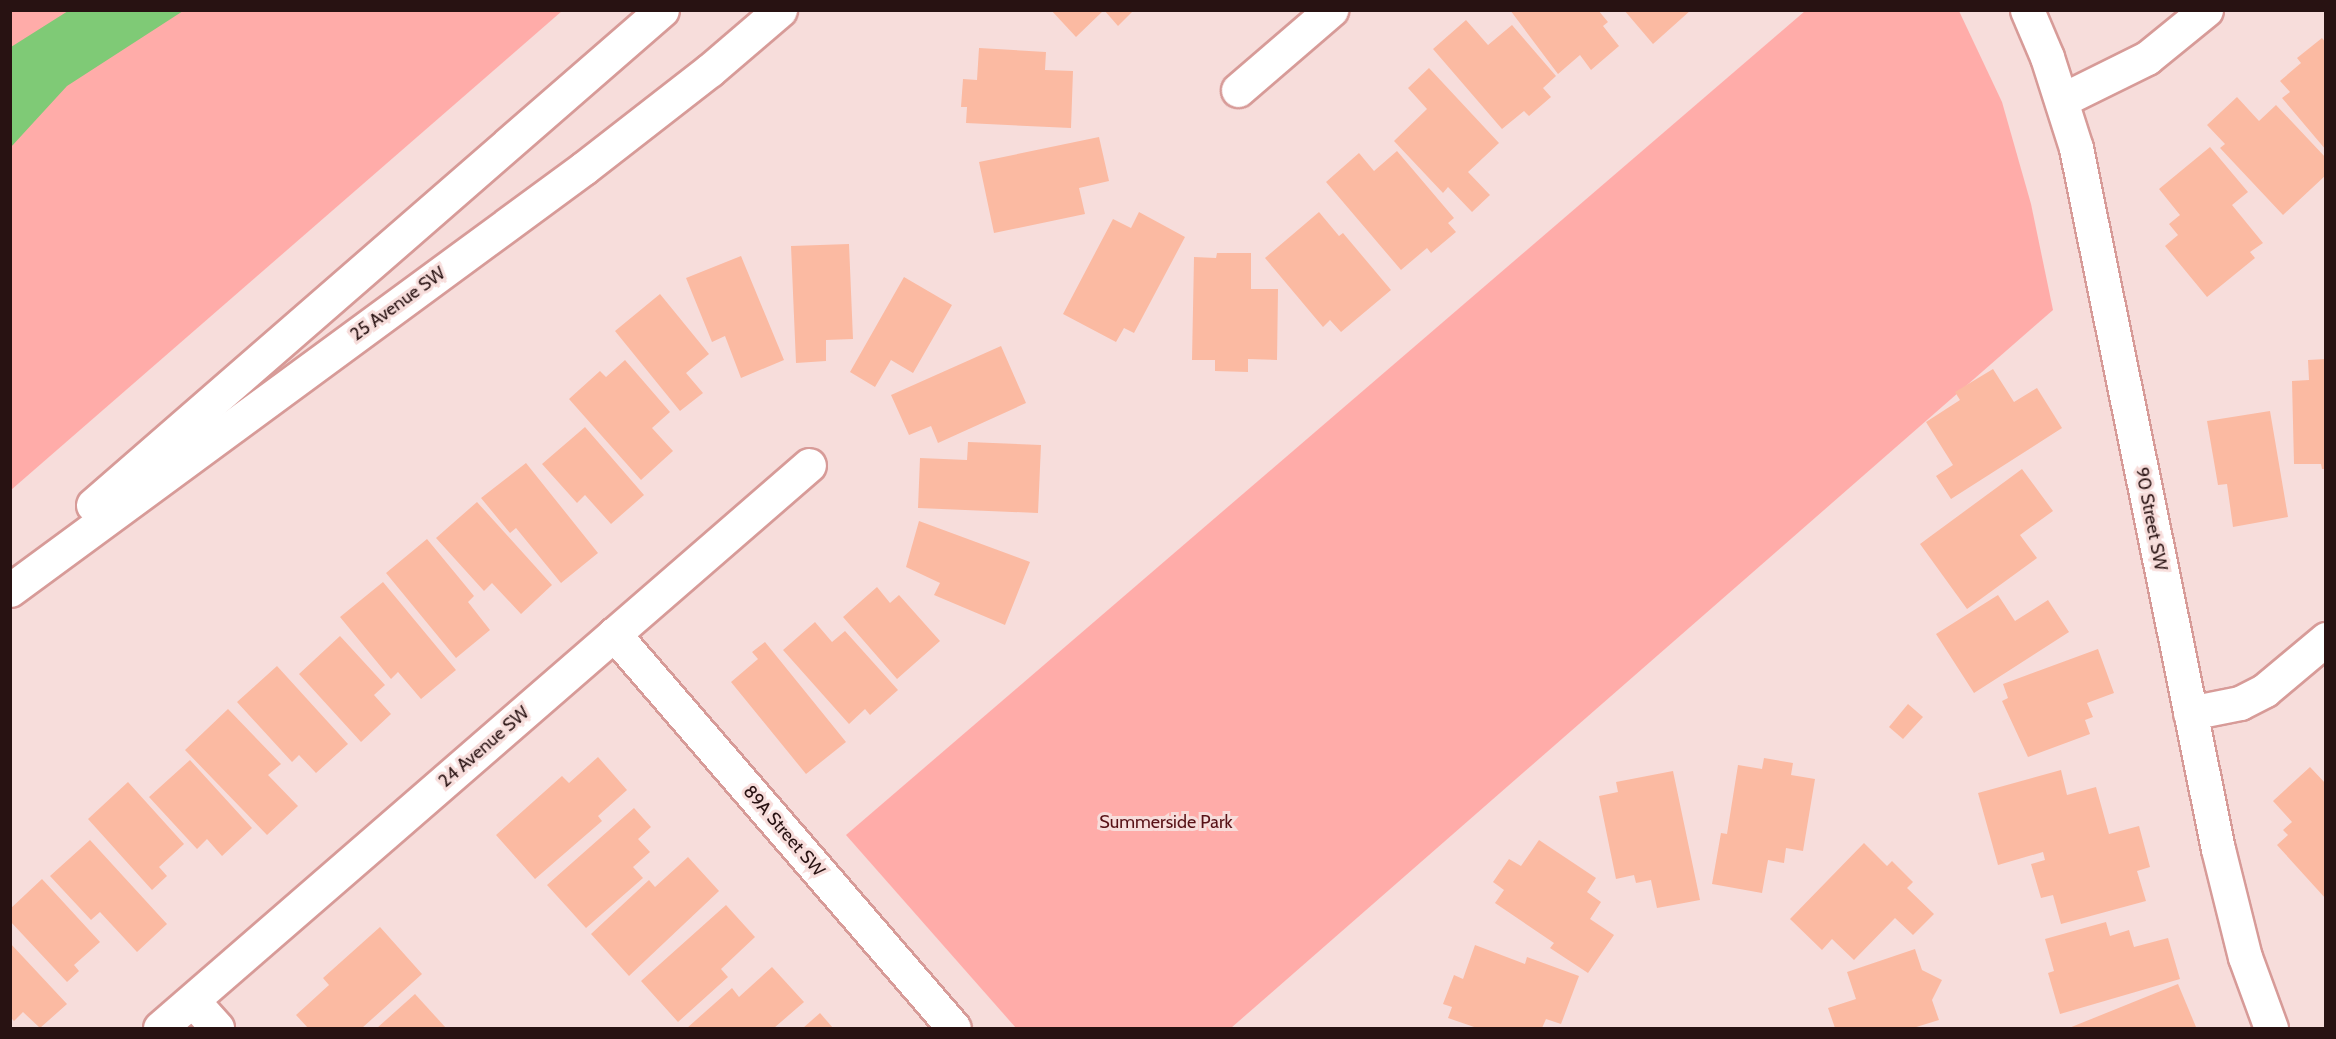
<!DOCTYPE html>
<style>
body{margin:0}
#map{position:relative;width:2336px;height:1039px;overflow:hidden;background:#f7dddb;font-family:Cabin,sans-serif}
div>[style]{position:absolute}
.green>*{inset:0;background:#ffaca9}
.water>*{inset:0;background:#7fca76}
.building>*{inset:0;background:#fbbaa2}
.roads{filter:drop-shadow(2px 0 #d79b98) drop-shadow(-2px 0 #d79b98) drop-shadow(0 2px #d79b98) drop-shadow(0 -2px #d79b98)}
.minor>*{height:33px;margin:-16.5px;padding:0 16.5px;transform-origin:16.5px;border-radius:16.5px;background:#fff}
.tertiary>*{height:33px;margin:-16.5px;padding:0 16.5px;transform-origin:16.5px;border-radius:16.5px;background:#fff}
.secondary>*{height:33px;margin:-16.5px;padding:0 16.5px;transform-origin:16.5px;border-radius:16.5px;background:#fff}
span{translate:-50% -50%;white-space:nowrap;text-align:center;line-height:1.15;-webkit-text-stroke:6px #f7dddb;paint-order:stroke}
.street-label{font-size:18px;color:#281212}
.park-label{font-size:18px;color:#581217}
.frame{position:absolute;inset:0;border:12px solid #281212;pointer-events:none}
</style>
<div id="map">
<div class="green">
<div style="clip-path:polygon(11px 11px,562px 11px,11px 490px)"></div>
<div style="clip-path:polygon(1805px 11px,1959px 11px,2002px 102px,2031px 204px,2053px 310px,1231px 1028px,1016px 1028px,846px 835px)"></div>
</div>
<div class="water">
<div style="clip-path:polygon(68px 11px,183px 11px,67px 86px,11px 147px,11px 47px)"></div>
</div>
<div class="building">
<div style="clip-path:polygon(1051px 10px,1104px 10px,1076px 37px)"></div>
<div style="clip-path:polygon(1104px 10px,1134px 10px,1118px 26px)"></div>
<div style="clip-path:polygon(1510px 10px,1598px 10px,1608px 22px,1603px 26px,1619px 46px,1591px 70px,1580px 55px,1558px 74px)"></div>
<div style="clip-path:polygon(1624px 10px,1691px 10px,1653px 44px)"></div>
<div style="clip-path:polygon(1466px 20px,1488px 45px,1512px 25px,1556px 76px,1543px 88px,1551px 97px,1529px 116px,1524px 111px,1502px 129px,1433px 49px)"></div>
<div style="clip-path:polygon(2322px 38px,2326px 43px,2326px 150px,2282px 98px,2290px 92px,2280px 81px,2301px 63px,2297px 58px)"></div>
<div style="clip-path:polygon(979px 48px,1046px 52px,1045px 70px,1073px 71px,1071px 128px,966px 123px,967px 107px,961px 107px,963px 79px,977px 80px)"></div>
<div style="clip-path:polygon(1429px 68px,1499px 143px,1468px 172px,1490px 195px,1472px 212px,1448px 187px,1443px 193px,1394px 141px,1427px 109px,1408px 88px)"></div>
<div style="clip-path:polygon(2237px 97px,2259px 121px,2276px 105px,2326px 158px,2326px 175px,2283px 215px,2220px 148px,2225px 144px,2207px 125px)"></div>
<div style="clip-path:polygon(1099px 137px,1109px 181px,1079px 188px,1085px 214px,994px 233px,979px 162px)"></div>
<div style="clip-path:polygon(2210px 147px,2248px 192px,2232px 205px,2263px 243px,2250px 252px,2255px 258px,2207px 297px,2165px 246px,2178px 235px,2169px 224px,2180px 215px,2159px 189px)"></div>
<div style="clip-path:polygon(1397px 151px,1454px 218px,1448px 223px,1456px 232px,1431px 253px,1427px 248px,1401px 270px,1326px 182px,1359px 153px,1374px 171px)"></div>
<div style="clip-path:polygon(1139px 212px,1185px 237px,1134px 333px,1124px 328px,1116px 342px,1063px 314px,1113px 219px,1131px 228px)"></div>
<div style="clip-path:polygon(1319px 212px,1339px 236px,1343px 233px,1391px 290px,1341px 332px,1330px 320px,1323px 327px,1265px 258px)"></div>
<div style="clip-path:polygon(849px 244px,853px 339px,826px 340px,826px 361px,796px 363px,791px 246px)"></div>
<div style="clip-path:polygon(1217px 253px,1251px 253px,1251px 289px,1278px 289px,1277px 360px,1248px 359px,1248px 372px,1215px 371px,1215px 360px,1192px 360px,1194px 257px,1216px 258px)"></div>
<div style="clip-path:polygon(741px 256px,784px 360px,741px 378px,725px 336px,712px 342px,686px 278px)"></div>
<div style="clip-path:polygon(904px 277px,952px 305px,913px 373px,891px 360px,875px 387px,850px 372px)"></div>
<div style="clip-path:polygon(660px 294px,709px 354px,686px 373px,703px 393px,680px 411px,615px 331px)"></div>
<div style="clip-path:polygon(1001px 346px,1026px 403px,938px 443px,931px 426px,909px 435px,891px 395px)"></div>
<div style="clip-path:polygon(2326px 359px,2326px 469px,2322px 469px,2321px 464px,2294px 464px,2292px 381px,2309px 380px,2308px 360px)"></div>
<div style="clip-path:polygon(625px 360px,670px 412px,652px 428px,673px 451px,641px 480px,569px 399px,600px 371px,606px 377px)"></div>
<div style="clip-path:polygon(1993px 369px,2014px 402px,2037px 388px,2062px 428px,1951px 499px,1936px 476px,1953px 465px,1926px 422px,1960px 400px,1955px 392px)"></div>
<div style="clip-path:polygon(2270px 411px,2288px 517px,2233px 527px,2227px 484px,2218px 485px,2207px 421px)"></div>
<div style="clip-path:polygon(585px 427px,644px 495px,611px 524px,585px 495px,577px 503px,542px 464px)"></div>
<div style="clip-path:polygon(968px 442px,1041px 445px,1038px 513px,918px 508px,920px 458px,967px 460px)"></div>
<div style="clip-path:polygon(526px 463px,598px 553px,561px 583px,516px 528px,510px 533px,481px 498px)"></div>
<div style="clip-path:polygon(2022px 469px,2053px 511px,2020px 535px,2037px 558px,1967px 609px,1920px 544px)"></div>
<div style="clip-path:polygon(477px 502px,552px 585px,521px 614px,492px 583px,484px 591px,436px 538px)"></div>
<div style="clip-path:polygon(919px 521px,1030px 562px,1005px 625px,934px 595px,940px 583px,906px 567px)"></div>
<div style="clip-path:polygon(427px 539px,474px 596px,468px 602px,490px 630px,456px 658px,386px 573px)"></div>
<div style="clip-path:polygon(383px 582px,456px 670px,421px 699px,398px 672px,391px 679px,340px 617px)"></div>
<div style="clip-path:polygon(877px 587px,890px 603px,899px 595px,940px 641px,897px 679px,843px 617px)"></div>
<div style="clip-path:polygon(1998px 595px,2015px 621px,2048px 600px,2069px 632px,1974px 693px,1936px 634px)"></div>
<div style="clip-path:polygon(815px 622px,832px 642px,845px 631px,898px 690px,870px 715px,865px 709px,849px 724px,783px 650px)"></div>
<div style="clip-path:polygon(340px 636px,385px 685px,374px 695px,391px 714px,361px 742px,299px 674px)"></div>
<div style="clip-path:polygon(765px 642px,846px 742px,806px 774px,731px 682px,758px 659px,752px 652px)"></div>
<div style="clip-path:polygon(2098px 649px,2114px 693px,2087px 703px,2093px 717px,2085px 720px,2090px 734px,2028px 757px,2002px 701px,2008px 698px,2003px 684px)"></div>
<div style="clip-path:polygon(277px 666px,348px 744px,316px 773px,299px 755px,292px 762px,237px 702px)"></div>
<div style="clip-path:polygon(1908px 704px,1923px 717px,1903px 739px,1889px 727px)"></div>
<div style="clip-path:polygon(228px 709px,281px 764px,268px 775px,298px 806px,267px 835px,185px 750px)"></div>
<div style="clip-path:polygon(598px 757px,627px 790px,598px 816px,602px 821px,535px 879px,496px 835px,562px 776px,569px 783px)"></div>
<div style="clip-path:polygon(1764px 758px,1793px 763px,1791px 775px,1815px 779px,1803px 851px,1786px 848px,1784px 863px,1768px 860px,1762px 893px,1712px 884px,1721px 833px,1727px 834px,1738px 765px,1762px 769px)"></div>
<div style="clip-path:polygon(190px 760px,252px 828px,222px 856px,207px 839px,197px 849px,149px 797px)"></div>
<div style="clip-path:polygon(2310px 767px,2326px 784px,2326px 899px,2277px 845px,2288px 835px,2283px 830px,2292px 822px,2273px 801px)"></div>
<div style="clip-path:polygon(2061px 770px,2067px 795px,2096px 787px,2109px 834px,2139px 826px,2150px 867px,2137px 871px,2146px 901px,2061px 924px,2053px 895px,2041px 898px,2031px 864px,2045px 860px,2043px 852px,1998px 865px,1978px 793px)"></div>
<div style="clip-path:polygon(1673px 771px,1700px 900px,1657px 908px,1651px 880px,1636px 883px,1634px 875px,1616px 879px,1599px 796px,1618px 792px,1616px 782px)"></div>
<div style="clip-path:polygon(128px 782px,184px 844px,159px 867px,167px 876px,152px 890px,88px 819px)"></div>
<div style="clip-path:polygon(634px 808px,651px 827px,638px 839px,650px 852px,633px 867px,643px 878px,586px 928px,547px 885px)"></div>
<div style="clip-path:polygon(90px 840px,167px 924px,137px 952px,100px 912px,91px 920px,50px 876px)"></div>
<div style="clip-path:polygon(1539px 840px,1596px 878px,1587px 892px,1601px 902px,1590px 919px,1614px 935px,1588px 973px,1550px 948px,1554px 943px,1495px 903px,1504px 890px,1493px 882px,1509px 859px,1521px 866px)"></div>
<div style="clip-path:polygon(1864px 843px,1887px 866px,1892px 861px,1913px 882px,1907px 888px,1934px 914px,1913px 935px,1895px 918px,1854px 960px,1832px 939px,1822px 950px,1790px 919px)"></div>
<div style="clip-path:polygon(688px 857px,719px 891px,629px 976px,591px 934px,649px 880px,655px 887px)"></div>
<div style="clip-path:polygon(42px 879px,100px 942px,74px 965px,79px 971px,67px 982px,10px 921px,10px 909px)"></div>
<div style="clip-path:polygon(726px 905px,755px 937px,721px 969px,728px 977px,678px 1022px,641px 981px)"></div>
<div style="clip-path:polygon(2106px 922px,2110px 936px,2129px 930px,2134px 947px,2168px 938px,2180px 979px,2060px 1014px,2048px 973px,2054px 971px,2045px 939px)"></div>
<div style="clip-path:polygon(380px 927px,422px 974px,362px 1028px,308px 1028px,296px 1015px,329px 985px,323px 978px)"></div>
<div style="clip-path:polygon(10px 943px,67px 1004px,40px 1028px,23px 1012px,14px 1021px,10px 1017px)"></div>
<div style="clip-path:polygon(1475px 945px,1525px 964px,1527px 957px,1579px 976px,1561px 1024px,1546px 1019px,1542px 1028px,1477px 1028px,1448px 1018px,1452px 1007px,1443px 1004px,1454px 975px,1463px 979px)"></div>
<div style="clip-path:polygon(1915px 949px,1922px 970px,1942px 980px,1932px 1000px,1939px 1020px,1913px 1028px,1835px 1028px,1828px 1008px,1856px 999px,1847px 972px)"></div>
<div style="clip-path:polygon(772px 967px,804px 1002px,774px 1028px,687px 1028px,732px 988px,739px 997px)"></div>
<div style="clip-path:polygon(2178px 984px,2196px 1027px,2069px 1028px)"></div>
<div style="clip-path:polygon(415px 994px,446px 1028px,377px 1028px)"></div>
<div style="clip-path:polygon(820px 1013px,833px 1028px,803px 1028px)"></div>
</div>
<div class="roads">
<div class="minor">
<div style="left:1238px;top:90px;width:123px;rotate:-40.7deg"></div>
<div style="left:2062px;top:100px;width:95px;rotate:-26.3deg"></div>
<div style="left:2147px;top:58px;width:76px;rotate:-39.1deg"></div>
<div style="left:614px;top:634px;width:520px;rotate:49.21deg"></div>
<div style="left:2190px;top:713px;width:51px;rotate:-11.3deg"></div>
<div style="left:2240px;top:703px;width:28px;rotate:-27deg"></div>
<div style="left:2265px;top:690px;width:80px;rotate:-39.9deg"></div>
<div style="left:193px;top:1001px;width:36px;rotate:48deg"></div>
<div style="left:160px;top:1028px;width:859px;rotate:-40.94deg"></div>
</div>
<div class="tertiary">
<div style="left:2027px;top:10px;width:51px;rotate:66.9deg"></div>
<div style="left:2047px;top:57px;width:96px;rotate:72.3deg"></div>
<div style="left:2076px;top:148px;width:715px;rotate:78.55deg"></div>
<div style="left:2218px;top:849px;width:111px;rotate:76deg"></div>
<div style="left:2245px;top:957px;width:76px;rotate:69.9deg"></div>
</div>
<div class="secondary">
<div style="left:93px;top:505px;width:754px;rotate:-41.02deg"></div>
<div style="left:10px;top:590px;width:712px;rotate:-36.32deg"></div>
<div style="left:584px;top:168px;width:160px;rotate:-37.9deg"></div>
<div style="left:710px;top:70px;width:92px;rotate:-40.6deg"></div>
</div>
</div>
<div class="street-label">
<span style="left:398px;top:304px;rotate:-36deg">25 Avenue SW</span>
<span style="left:2151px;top:519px;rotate:79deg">90 Street SW</span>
<span style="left:484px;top:747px;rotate:-41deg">24 Avenue SW</span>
<span style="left:784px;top:831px;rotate:49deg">89A Street SW</span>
</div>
<div class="park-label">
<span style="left:1166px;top:822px">Summerside Park</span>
</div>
<div class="frame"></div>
</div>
